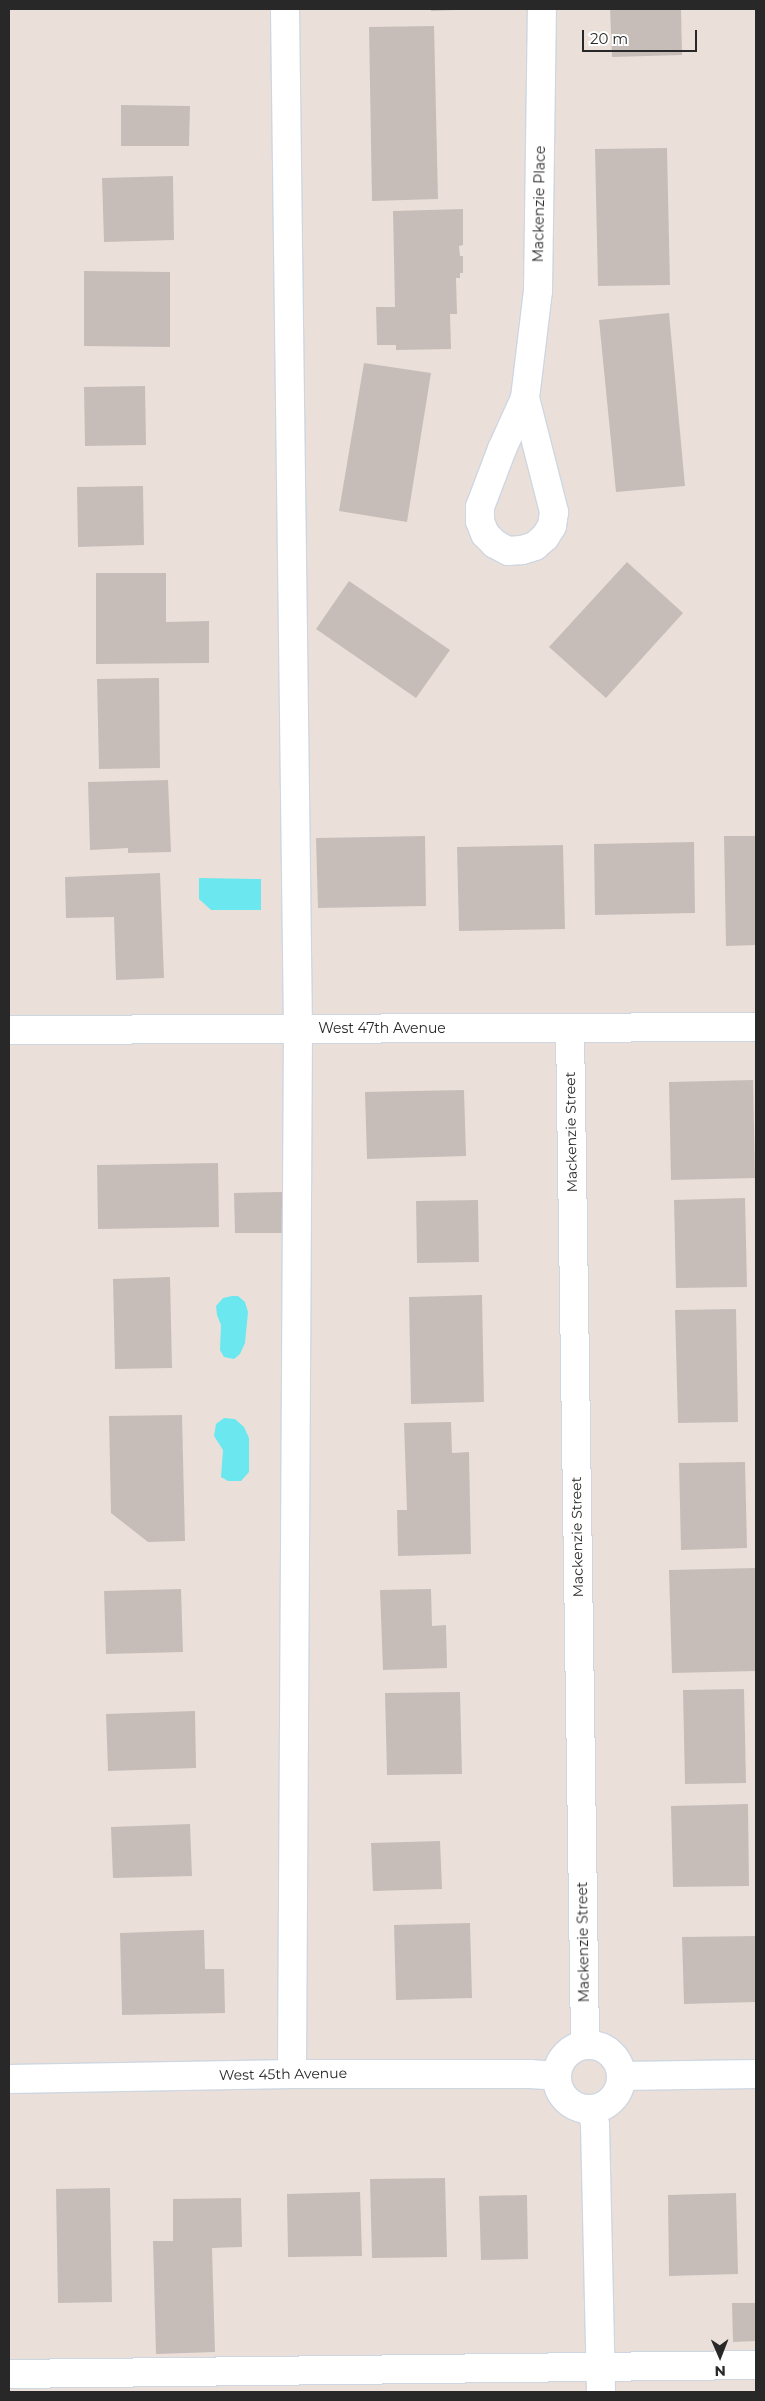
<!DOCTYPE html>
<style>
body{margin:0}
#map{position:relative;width:765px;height:2401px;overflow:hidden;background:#ebe0d9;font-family:Montserrat,sans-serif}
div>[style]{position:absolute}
.water>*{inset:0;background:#6ae7ef}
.building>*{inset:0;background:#c6bdb9}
.roads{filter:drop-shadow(1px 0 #ced6e1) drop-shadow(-1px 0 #ced6e1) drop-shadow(0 1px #ced6e1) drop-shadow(0 -1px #ced6e1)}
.minor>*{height:28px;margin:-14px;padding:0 14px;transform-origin:14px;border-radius:14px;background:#fff}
.minor>.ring{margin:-14px;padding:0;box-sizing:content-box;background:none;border:28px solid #fff;border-radius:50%}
span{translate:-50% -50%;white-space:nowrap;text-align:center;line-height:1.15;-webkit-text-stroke:4px #fff;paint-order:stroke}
.street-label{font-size:14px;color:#282828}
.frame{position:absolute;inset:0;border:10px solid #282828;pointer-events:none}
.north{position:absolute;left:695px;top:2331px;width:50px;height:50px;-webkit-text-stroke:4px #fff;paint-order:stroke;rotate:179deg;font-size:14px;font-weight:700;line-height:20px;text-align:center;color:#282828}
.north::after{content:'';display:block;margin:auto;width:18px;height:22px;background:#282828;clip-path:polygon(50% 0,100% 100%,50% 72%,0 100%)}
.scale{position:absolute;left:582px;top:30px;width:115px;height:22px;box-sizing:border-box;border:2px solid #282828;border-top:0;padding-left:6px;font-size:15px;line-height:18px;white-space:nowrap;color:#282828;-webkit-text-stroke:4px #fff;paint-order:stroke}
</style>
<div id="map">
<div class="water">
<div style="clip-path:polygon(199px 878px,261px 879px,261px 910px,211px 910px,199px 899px)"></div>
<div style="clip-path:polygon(232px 1296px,238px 1296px,245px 1302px,248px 1312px,245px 1343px,240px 1354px,234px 1359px,224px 1357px,220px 1350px,221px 1325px,217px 1315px,216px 1306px,223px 1298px)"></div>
<div style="clip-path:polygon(224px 1418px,235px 1419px,244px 1427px,249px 1438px,249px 1472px,241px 1481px,228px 1481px,221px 1477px,223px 1450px,214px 1436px,216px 1424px)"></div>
</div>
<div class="building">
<div style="clip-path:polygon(431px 9px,455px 9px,456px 10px,431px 11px)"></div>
<div style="clip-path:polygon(610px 9px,681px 9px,682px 55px,612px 57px)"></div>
<div style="clip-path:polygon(434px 26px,438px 199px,372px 201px,369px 27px)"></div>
<div style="clip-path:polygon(121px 105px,190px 106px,189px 146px,121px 146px)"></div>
<div style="clip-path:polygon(667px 148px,670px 285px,598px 286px,595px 149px)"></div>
<div style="clip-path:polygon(173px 176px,174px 240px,104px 242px,102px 178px)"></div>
<div style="clip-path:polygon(463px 209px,463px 245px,459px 246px,460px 256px,463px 256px,463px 273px,460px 273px,460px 278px,456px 278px,457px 314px,450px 314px,451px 349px,396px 350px,396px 345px,377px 345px,376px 307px,395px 307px,393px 211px)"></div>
<div style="clip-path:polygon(84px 271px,170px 272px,170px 347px,84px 346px)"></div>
<div style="clip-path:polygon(669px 313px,685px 486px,616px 492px,599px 320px)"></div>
<div style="clip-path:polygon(364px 363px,431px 373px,407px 522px,339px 511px)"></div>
<div style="clip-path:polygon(145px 386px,146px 445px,85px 446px,84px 387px)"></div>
<div style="clip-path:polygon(143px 486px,144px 545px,78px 547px,77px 487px)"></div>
<div style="clip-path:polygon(627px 562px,683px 613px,606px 698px,549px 647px)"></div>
<div style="clip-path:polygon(96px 573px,166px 573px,166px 622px,209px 621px,209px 663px,96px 664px)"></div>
<div style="clip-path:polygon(349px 581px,450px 650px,416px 698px,316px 629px)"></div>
<div style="clip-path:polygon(159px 678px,160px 768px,99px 769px,97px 679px)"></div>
<div style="clip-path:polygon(168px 780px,171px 852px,128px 853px,128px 848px,90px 850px,88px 782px)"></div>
<div style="clip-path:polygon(425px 836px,426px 906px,318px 908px,316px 838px)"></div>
<div style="clip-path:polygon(724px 836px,756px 836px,756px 945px,726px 946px)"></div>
<div style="clip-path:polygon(694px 842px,695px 913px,595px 915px,594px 844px)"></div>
<div style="clip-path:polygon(563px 845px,565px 929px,459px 931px,457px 847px)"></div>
<div style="clip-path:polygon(160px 873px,164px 978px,116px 980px,114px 917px,66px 918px,65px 877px)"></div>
<div style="clip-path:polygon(753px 1080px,755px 1178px,671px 1180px,669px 1082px)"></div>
<div style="clip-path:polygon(464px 1090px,466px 1156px,367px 1159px,365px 1092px)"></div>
<div style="clip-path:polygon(218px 1163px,219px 1227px,98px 1229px,97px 1165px)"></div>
<div style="clip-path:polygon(283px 1192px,283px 1233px,235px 1233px,234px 1193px)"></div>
<div style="clip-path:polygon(745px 1198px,747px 1287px,676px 1288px,674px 1200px)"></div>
<div style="clip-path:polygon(478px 1200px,479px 1262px,417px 1263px,416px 1201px)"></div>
<div style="clip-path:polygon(170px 1277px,172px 1368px,115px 1369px,113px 1279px)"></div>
<div style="clip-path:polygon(482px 1295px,484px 1402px,411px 1404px,409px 1297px)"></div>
<div style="clip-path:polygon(736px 1309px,738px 1422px,678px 1423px,675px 1310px)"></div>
<div style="clip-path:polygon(182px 1415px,185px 1541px,148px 1542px,111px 1513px,109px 1416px)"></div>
<div style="clip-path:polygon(451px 1422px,452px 1453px,469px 1452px,471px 1554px,398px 1556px,397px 1510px,407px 1510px,404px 1423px)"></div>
<div style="clip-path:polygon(745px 1462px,747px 1548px,681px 1550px,679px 1463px)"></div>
<div style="clip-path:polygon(756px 1568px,756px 1671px,672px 1673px,669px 1570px)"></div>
<div style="clip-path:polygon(181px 1589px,183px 1652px,106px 1654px,104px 1591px)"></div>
<div style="clip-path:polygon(431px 1589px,432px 1626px,446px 1625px,447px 1668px,383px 1670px,380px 1590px)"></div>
<div style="clip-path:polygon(744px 1689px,746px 1783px,685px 1784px,683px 1690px)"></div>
<div style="clip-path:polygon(460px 1692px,462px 1774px,387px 1775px,385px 1693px)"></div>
<div style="clip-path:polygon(195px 1711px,196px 1768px,108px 1771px,106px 1714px)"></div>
<div style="clip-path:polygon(748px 1804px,749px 1886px,673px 1887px,671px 1806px)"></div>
<div style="clip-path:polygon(190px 1824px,192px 1876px,113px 1878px,111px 1827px)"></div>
<div style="clip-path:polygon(440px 1841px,442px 1889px,373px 1891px,371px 1843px)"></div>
<div style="clip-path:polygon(470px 1923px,472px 1998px,396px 2000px,394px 1925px)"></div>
<div style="clip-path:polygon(204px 1930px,205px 1969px,224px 1969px,225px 2013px,122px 2015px,120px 1933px)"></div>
<div style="clip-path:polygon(756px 1936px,756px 2002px,684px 2004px,682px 1937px)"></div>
<div style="clip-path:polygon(445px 2178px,447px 2257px,372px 2258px,370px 2179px)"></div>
<div style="clip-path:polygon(110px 2188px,112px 2302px,58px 2303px,56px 2189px)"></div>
<div style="clip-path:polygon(360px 2192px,362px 2256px,288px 2257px,287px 2194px)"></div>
<div style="clip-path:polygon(736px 2193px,738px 2274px,669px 2276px,668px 2195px)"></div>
<div style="clip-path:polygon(527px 2195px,528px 2259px,481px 2260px,479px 2196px)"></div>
<div style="clip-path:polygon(241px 2198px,242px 2247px,212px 2248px,215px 2352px,156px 2354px,153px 2241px,173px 2241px,173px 2199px)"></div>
<div style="clip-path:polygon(732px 2303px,756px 2303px,756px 2341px,733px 2342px)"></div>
</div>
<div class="roads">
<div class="minor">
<div style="left:285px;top:9px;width:1018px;rotate:89.27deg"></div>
<div style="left:298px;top:1027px;width:1047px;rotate:90.33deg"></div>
<div style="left:525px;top:398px;width:108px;rotate:-83.1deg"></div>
<div style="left:538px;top:291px;width:282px;rotate:-89.2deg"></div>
<div style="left:525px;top:398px;width:118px;rotate:75.7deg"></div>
<div style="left:554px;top:512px;width:14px;rotate:98deg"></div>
<div style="left:552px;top:526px;width:13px;rotate:122deg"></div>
<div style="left:545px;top:537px;width:13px;rotate:138deg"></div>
<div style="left:535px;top:546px;width:14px;rotate:163deg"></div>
<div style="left:522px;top:550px;width:14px;rotate:176deg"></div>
<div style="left:508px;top:551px;width:15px;rotate:-152deg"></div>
<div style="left:495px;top:544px;width:14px;rotate:-135deg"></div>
<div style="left:485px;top:534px;width:14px;rotate:-111deg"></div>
<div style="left:480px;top:521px;width:14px;rotate:-90deg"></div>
<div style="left:480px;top:507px;width:62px;rotate:-69.2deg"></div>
<div style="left:502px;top:449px;width:56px;rotate:-65.7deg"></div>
<div style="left:570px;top:1029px;width:1016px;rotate:89.15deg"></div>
<div style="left:9px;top:1030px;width:747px;rotate:-0.23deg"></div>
<div class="ring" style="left:557px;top:2045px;width:36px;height:36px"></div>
<div style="left:622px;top:2076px;width:134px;rotate:-0.9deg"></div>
<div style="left:9px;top:2079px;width:283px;rotate:-1deg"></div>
<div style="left:292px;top:2074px;width:238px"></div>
<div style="left:530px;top:2074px;width:27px;rotate:4deg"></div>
<div style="left:592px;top:2109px;width:16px;rotate:79deg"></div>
<div style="left:595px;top:2125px;width:267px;rotate:88.7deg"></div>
<div style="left:9px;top:2374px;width:747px;rotate:-0.69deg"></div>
</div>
</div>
<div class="street-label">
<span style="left:539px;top:204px;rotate:-89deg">Mackenzie Place</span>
<span style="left:382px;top:1028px">West 47th Avenue</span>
<span style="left:571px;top:1132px;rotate:-91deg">Mackenzie Street</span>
<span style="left:577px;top:1537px;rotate:-91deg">Mackenzie Street</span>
<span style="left:583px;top:1942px;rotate:-91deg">Mackenzie Street</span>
<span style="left:283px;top:2074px;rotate:-1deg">West 45th Avenue</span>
</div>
<div class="frame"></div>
<div class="north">N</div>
<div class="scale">20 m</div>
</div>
